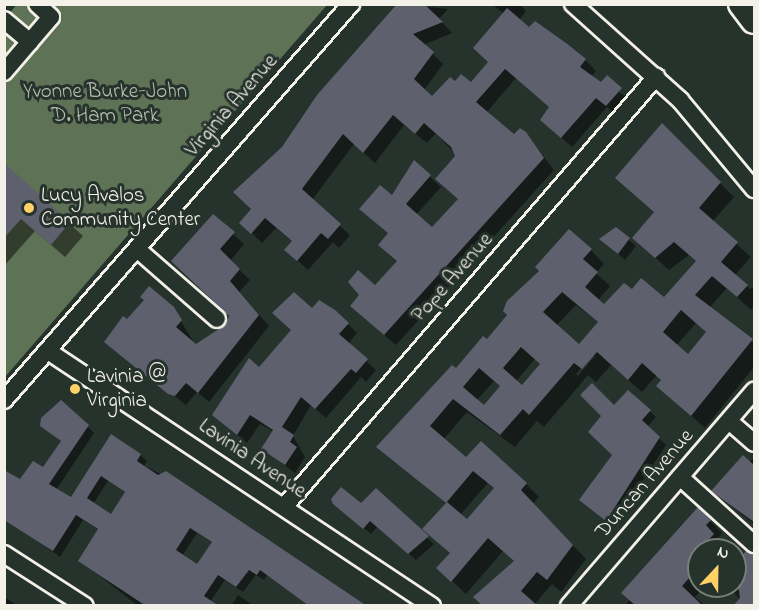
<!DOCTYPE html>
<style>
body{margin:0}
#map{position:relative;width:759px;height:610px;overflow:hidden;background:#26332d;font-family:"Indie Flower",sans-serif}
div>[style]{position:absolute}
.green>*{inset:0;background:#5e7256}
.shadow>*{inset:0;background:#0007}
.building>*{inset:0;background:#5e606d}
.roads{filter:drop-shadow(2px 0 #f4f1e8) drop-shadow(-2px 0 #f4f1e8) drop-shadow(0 2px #f4f1e8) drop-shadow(0 -2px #f4f1e8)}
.minor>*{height:16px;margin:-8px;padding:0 8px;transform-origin:8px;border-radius:8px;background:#26332d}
.highway>*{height:24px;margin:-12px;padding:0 12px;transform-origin:12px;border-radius:12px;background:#26332d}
.dots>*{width:16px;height:16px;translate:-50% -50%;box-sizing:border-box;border:3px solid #26332d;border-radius:50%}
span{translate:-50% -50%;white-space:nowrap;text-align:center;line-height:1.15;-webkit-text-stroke:6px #26332d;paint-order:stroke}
.park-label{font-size:21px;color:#b8beae}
.street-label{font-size:21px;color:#f4f1e8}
.poi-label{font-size:21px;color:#f4f1e8}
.left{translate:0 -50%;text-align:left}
.frame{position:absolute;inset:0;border:6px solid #f4f1e8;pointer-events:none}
.north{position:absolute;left:687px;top:538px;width:60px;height:60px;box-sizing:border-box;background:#26332d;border:2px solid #787f78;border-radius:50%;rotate:22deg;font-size:16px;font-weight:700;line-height:24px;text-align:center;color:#f4f1e8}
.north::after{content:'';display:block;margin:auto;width:21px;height:27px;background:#ffd166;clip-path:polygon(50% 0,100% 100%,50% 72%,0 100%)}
</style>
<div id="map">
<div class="green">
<div style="clip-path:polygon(17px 4px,327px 5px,5px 377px,5px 19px)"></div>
</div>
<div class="shadow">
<div style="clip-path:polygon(399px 4px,448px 9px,439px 19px,452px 33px,423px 45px,443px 64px,424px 90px,432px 98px,456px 83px,471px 84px,489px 63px,504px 14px,492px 4px,520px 4px,526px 11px,519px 20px,530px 29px,535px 23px,585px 60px,596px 71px,591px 77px,631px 99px,617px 116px,607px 107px,572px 147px,553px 130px,551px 108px,516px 78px,487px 112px,514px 136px,525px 133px,554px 170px,396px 345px,362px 316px,375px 287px,398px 262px,390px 234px,392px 197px,414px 162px,441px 187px,416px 215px,432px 229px,460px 199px,457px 156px,436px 133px,427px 143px,404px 125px,375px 163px,354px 144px,312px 200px,350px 235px,339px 248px,333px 242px,308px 270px,297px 260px,293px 242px,276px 228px,262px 243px,241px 223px,253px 210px,283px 148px)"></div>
<div style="clip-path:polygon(evenodd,662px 125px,734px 197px,712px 222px,751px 257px,735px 275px,750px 289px,754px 287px,754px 306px,751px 310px,727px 288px,710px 307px,754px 343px,754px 367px,705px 428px,658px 386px,663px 381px,657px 375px,642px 392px,611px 365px,596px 382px,588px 375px,544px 427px,537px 421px,515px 447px,467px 412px,443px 440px,466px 459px,526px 484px,539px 497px,533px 504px,586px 559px,561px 592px,552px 584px,534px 605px,484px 606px,515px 562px,503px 551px,466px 594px,438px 568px,451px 554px,424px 529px,447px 504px,378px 447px,591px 250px,604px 264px,596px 273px,610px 286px,598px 300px,604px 306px,632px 291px,664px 299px,697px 262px,689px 255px,669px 270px,634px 238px,656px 213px,662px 125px,576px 305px,599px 323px,579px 346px,556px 326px,576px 305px,662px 125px,696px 323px,708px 333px,688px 356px,676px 346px,696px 323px,662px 125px,592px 355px,594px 357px,578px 376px,576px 374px,592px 355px,662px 125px,535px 359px,541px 365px,522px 387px,516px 381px,535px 359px,662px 125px,494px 381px,502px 387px,484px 407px,476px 401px,494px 381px,662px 125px,488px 483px,495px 489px,467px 521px,460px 515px,488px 483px)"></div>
<div style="clip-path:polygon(4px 165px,83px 236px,65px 257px,35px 231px,4px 266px)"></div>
<div style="clip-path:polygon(213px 216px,244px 244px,230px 261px,250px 280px,239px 292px,269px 326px,209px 402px,197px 392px,186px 405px,117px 352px,127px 321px,173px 308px,196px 346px,228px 323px)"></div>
<div style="clip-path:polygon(616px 229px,636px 246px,625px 260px,601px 239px)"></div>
<div style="clip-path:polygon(312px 310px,348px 324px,357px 333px,348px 344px,376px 370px,366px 382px,361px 377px,326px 418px,311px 405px,293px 436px,305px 457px,295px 473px,263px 449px,274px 432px,260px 424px,247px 443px,214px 415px)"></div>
<div style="clip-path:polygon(614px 408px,650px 411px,656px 417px,647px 427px,666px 445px,613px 526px,588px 506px,614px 455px)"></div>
<div style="clip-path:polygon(evenodd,42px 426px,88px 427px,94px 433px,56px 490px,72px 499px,111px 436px,140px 455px,147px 461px,144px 466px,187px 486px,309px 606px,267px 575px,264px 580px,256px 575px,243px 592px,225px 580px,210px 602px,216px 606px,138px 606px,80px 560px,99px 530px,83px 520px,60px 557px,4px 515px,21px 481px,44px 470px,62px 442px,42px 426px,108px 481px,126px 493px,111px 516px,93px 504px,108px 481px,42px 426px,197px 533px,213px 543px,198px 566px,182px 556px,197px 533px)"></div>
<div style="clip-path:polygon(754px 458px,754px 524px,713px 491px)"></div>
<div style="clip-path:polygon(376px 490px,434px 544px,416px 560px,378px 526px,371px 534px,342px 510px,361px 505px)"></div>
<div style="clip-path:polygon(710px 521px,722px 533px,717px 539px,725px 547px,699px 550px,699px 586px,705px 586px,695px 597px,706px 606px,624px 606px)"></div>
<div style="clip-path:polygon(754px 552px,754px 606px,748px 606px,726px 586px,735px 586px,735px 567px)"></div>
<div style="clip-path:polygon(238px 595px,254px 606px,231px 606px)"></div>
<div style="clip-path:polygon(4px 597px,18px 606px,4px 606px)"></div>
</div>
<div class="building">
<div style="clip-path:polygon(397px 4px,424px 4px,443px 22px,413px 34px,434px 52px,414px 79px,432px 96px,450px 77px,455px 81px,461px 74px,471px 82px,488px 62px,473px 48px,507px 8px,529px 27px,535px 21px,566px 43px,586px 59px,580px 67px,601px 82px,607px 75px,622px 88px,606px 106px,596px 98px,561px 138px,540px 120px,549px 107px,505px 69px,476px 102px,514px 134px,520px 128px,526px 132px,544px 158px,384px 335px,350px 306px,359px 295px,348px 282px,358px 270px,375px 285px,397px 261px,378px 245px,388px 233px,359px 209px,380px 185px,392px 195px,414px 160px,431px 175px,406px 204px,432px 227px,458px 199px,435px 179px,455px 156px,451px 147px,424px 123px,415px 134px,393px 115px,363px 153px,343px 134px,302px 189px,341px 224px,328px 239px,321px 233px,297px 261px,284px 250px,292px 241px,265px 218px,251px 234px,239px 223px,251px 209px,233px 192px,282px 147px,317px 95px)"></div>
<div style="clip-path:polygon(evenodd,662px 123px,721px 182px,699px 208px,738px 242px,721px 262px,748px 285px,737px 297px,712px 276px,695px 295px,753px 339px,691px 416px,656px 386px,661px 380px,642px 363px,628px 380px,597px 352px,582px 369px,574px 363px,529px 415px,523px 409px,500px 435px,453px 399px,430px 426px,466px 457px,481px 441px,527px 483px,521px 490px,573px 545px,547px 580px,537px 572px,521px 591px,538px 606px,483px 606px,473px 597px,514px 561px,488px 538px,451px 582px,436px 568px,450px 553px,422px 529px,447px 502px,467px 519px,494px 488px,473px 471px,446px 503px,376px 447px,452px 365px,456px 368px,483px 336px,487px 339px,507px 315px,503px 311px,507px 301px,539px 271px,535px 267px,569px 229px,592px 249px,583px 259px,598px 272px,585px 287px,604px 304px,624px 283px,632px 289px,641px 278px,664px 297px,696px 261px,674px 242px,655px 258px,632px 238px,654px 212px,615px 178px,662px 123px,562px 292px,598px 322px,579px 344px,543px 312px,562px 292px,662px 123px,681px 310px,706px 332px,688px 354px,663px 332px,681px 310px,662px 123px,521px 347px,540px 364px,522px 385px,503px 368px,521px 347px,662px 123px,479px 368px,500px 386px,484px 405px,463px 387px,479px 368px)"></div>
<div style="clip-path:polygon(4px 163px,70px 222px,51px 245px,21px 219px,4px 238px)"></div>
<div style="clip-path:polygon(213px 214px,235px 232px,220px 249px,240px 269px,230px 281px,259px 315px,198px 393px,186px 383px,175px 396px,168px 394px,104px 342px,123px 316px,127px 319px,144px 300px,140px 297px,149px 286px,174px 307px,182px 320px,176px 327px,196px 344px,225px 325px,229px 316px,171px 261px)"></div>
<div style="clip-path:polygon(616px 227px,630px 238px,618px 254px,599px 239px)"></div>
<div style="clip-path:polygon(294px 292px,312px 308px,319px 300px,335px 310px,349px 323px,339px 334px,368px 359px,356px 373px,351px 369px,315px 409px,301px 397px,282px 427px,294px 435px,290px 442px,297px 447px,285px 465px,261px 449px,273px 430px,250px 415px,237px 435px,212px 415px,249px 358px,259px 367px,291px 330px,272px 313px)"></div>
<div style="clip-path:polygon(592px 383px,614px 405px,628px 390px,651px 410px,642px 420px,660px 437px,606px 521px,579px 500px,612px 455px,588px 432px,601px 416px,580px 395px)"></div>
<div style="clip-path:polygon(evenodd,61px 400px,89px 425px,49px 484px,71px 497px,111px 434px,141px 454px,137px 461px,158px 475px,166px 471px,367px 606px,309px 606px,260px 570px,257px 575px,249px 570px,236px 587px,218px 575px,204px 596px,219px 606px,146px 606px,78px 561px,98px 529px,76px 515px,53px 551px,4px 520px,4px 470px,20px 479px,33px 461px,43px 467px,61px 441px,40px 426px,41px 418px,61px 400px,101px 476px,125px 492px,111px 514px,87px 498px,101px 476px,61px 400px,190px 528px,212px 542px,197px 564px,176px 550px,190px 528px)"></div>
<div style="clip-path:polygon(743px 455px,754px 465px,754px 522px,711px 491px)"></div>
<div style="clip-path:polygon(341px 487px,361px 503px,376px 488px,429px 536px,408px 554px,370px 521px,363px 529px,333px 504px,331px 499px)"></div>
<div style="clip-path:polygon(698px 507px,711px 520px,706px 525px,714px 534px,699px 550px,699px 567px,682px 586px,703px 606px,636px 606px,621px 593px)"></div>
<div style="clip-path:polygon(746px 551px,754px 554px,754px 606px,733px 606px,740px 598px,735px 565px)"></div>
</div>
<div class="roads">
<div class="minor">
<div style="left:573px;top:4px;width:144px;rotate:41.9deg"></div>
<div style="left:680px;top:100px;width:116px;rotate:50.3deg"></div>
<div style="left:4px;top:20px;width:34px;rotate:40deg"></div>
<div style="left:4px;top:72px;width:72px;rotate:-49.5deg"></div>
<div style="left:51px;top:17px;width:19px;rotate:-137deg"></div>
<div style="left:137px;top:249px;width:106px;rotate:41.2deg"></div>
<div style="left:48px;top:351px;width:461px;rotate:33.6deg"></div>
<div style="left:4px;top:400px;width:527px;rotate:-48.77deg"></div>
<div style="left:729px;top:421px;width:33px;rotate:41deg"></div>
<div style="left:680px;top:477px;width:100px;rotate:42.2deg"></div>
<div style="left:284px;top:507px;width:569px;rotate:-49.14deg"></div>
<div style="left:4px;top:554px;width:96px;rotate:32.7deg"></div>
<div style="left:569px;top:606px;width:284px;rotate:-49.3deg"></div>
</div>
<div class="highway">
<div style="left:741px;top:4px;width:21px;rotate:53deg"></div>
</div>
</div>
<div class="dots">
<div style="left:29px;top:208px;background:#ffd166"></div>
<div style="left:75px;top:389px;background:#ffd166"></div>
</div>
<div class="park-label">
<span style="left:105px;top:104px">Yvonne Burke-John<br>D. Ham Park</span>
</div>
<div class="street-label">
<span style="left:232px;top:106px;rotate:-49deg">Virginia Avenue</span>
<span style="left:453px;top:278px;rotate:-49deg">Pope Avenue</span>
<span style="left:252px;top:459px;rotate:34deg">Lavinia Avenue</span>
<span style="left:645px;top:484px;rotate:-49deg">Duncan Avenue</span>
</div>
<div class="poi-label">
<span class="left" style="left:41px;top:208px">Lucy Avalos<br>Community Center</span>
<span class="left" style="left:87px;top:389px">Lavinia @<br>Virginia</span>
</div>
<div class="frame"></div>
<div class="north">N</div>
</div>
